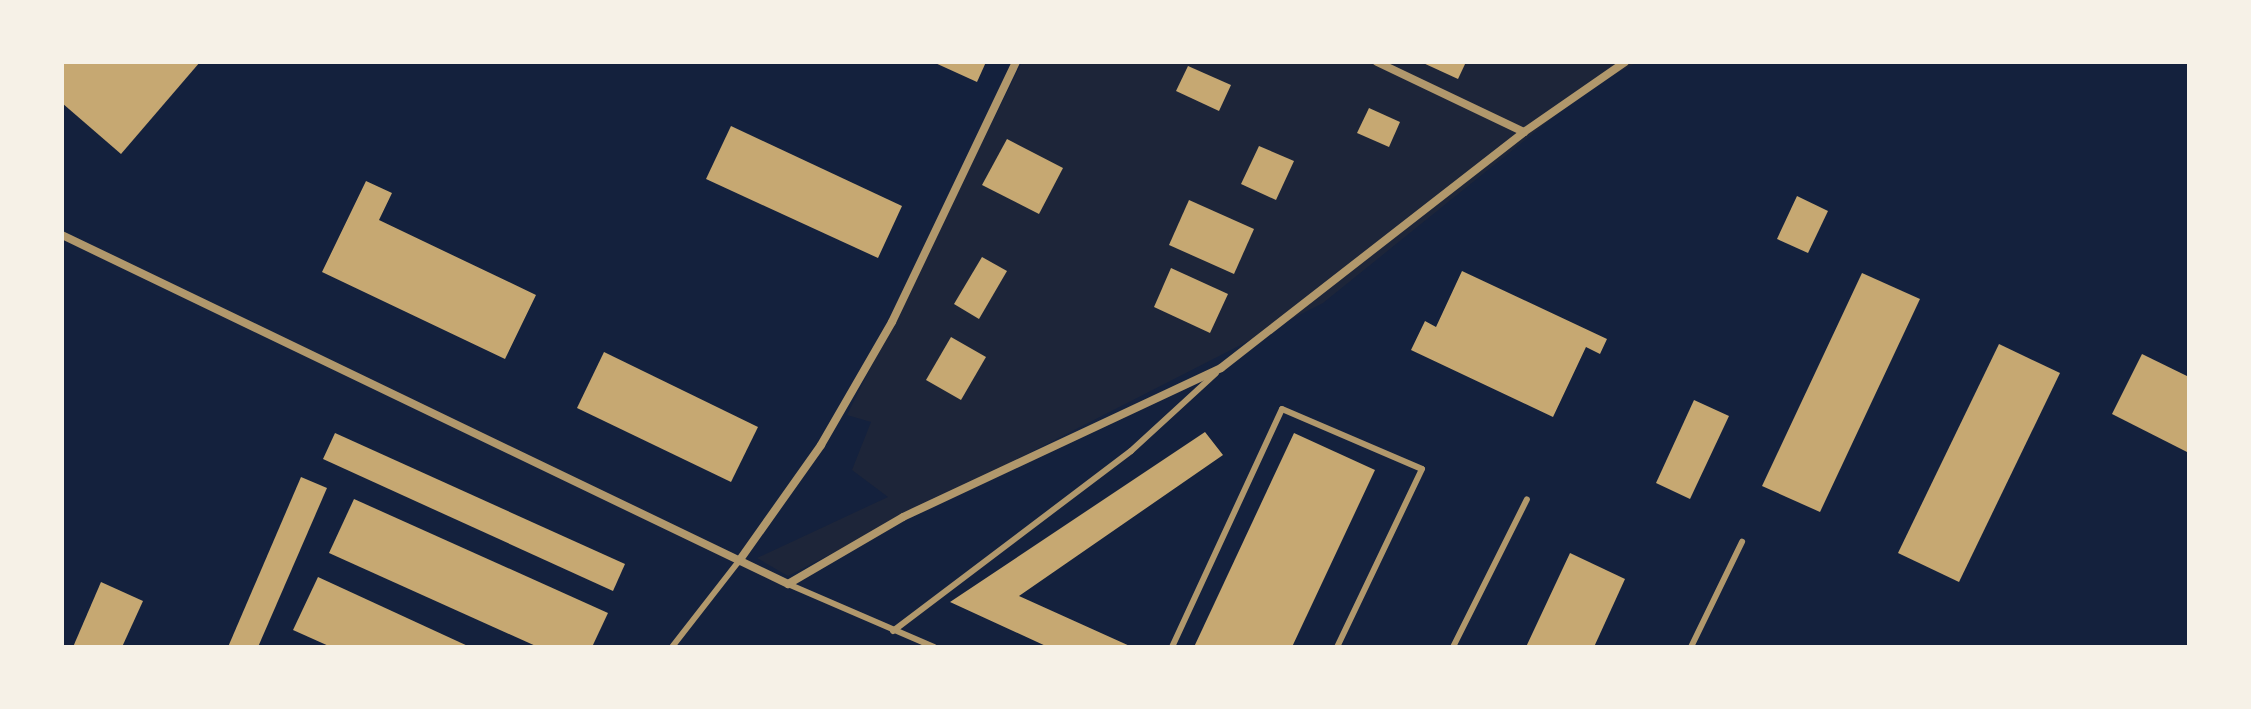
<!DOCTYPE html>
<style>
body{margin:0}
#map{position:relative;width:2251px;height:709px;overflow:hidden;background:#14213d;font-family:"Fira Sans",sans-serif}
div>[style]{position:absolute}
.green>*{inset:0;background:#1d2539}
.building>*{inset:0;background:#c6a872}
.service>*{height:6px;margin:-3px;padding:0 3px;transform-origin:3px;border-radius:3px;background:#b1986c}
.minor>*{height:8px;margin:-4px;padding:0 4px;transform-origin:4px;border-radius:4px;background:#b1986c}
span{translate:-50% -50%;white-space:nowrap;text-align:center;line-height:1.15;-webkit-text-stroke:6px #f6f1e7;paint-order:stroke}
.frame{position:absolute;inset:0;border:64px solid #f6f1e7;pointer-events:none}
</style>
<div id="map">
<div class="green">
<div style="clip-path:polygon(1022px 62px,1638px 62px,1592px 86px,1323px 303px,788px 576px,757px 558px,888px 497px,852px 470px,871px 422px,847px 415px)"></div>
</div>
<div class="building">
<div style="clip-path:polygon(62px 62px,200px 62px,121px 154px,62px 103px)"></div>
<div style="clip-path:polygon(933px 62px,986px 62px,977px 82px)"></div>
<div style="clip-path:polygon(1421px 62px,1466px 62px,1458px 79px)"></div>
<div style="clip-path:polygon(1188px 66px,1231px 85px,1219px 111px,1176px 91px)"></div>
<div style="clip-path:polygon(1369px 108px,1400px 122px,1389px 147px,1357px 133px)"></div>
<div style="clip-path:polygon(731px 126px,902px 206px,878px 258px,706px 179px)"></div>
<div style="clip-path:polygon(1007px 139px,1063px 168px,1039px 214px,982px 185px)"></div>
<div style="clip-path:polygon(1259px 146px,1294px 161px,1276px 200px,1241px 184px)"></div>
<div style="clip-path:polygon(366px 181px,392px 193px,379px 220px,536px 295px,505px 359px,322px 272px)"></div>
<div style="clip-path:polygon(1797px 196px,1828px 211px,1808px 253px,1777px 239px)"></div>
<div style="clip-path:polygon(1189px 200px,1254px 229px,1234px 274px,1169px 245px)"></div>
<div style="clip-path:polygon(982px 257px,1007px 271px,979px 319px,954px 304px)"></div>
<div style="clip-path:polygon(1171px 268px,1228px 294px,1210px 333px,1154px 307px)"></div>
<div style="clip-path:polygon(1462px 271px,1607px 339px,1600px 354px,1586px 347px,1553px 417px,1411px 350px,1425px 321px,1436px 327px)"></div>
<div style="clip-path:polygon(1862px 273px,1920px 299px,1820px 512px,1762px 486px)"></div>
<div style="clip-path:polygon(951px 337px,986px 357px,961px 400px,926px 380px)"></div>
<div style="clip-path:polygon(1999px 344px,2060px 373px,1959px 582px,1898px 553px)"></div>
<div style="clip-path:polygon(604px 352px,758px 427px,731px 482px,577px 408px)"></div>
<div style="clip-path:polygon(2142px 354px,2189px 377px,2189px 453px,2112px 414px)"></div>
<div style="clip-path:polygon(1694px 400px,1729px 416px,1690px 499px,1656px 483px)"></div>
<div style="clip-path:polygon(1205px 432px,1223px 455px,1019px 596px,1132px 647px,1048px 647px,950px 602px)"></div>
<div style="clip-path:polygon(335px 433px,625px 564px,613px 591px,323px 459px)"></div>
<div style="clip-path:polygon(1294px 433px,1375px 470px,1292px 647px,1194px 647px)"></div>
<div style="clip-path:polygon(301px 477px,327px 488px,258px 647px,228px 647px)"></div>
<div style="clip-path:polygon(354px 499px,608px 613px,592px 647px,538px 647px,329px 553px)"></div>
<div style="clip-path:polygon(1570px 553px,1625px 579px,1594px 647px,1526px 647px)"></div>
<div style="clip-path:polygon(318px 577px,470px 647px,331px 647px,293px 630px)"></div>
<div style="clip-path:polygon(101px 582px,143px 601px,122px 647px,73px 647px)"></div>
</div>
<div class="service">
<div style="left:788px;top:584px;width:159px;rotate:23.3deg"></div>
<div style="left:893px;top:631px;width:298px;rotate:-37.1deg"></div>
<div style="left:1131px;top:451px;width:115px;rotate:-42.5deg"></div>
<div style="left:672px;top:647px;width:109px;rotate:-52.1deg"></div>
<div style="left:1172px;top:647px;width:262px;rotate:-65.2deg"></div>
<div style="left:1282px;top:409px;width:152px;rotate:23.2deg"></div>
<div style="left:1422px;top:469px;width:197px;rotate:115.5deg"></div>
<div style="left:1453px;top:647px;width:165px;rotate:-63.4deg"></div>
<div style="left:1691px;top:647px;width:117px;rotate:-64.1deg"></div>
</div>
<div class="minor">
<div style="left:1377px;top:62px;width:163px;rotate:25.5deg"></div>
<div style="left:62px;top:235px;width:806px;rotate:25.67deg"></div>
<div style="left:788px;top:584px;width:133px;rotate:-30.2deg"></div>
<div style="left:903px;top:517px;width:351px;rotate:-25.1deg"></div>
<div style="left:1221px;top:368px;width:384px;rotate:-37.9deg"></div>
<div style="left:1524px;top:132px;width:123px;rotate:-34.7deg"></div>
<div style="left:739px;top:561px;width:142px;rotate:-54.7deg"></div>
<div style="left:821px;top:445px;width:142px;rotate:-60deg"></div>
<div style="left:892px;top:322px;width:288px;rotate:-64.5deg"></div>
</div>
<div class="frame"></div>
</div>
